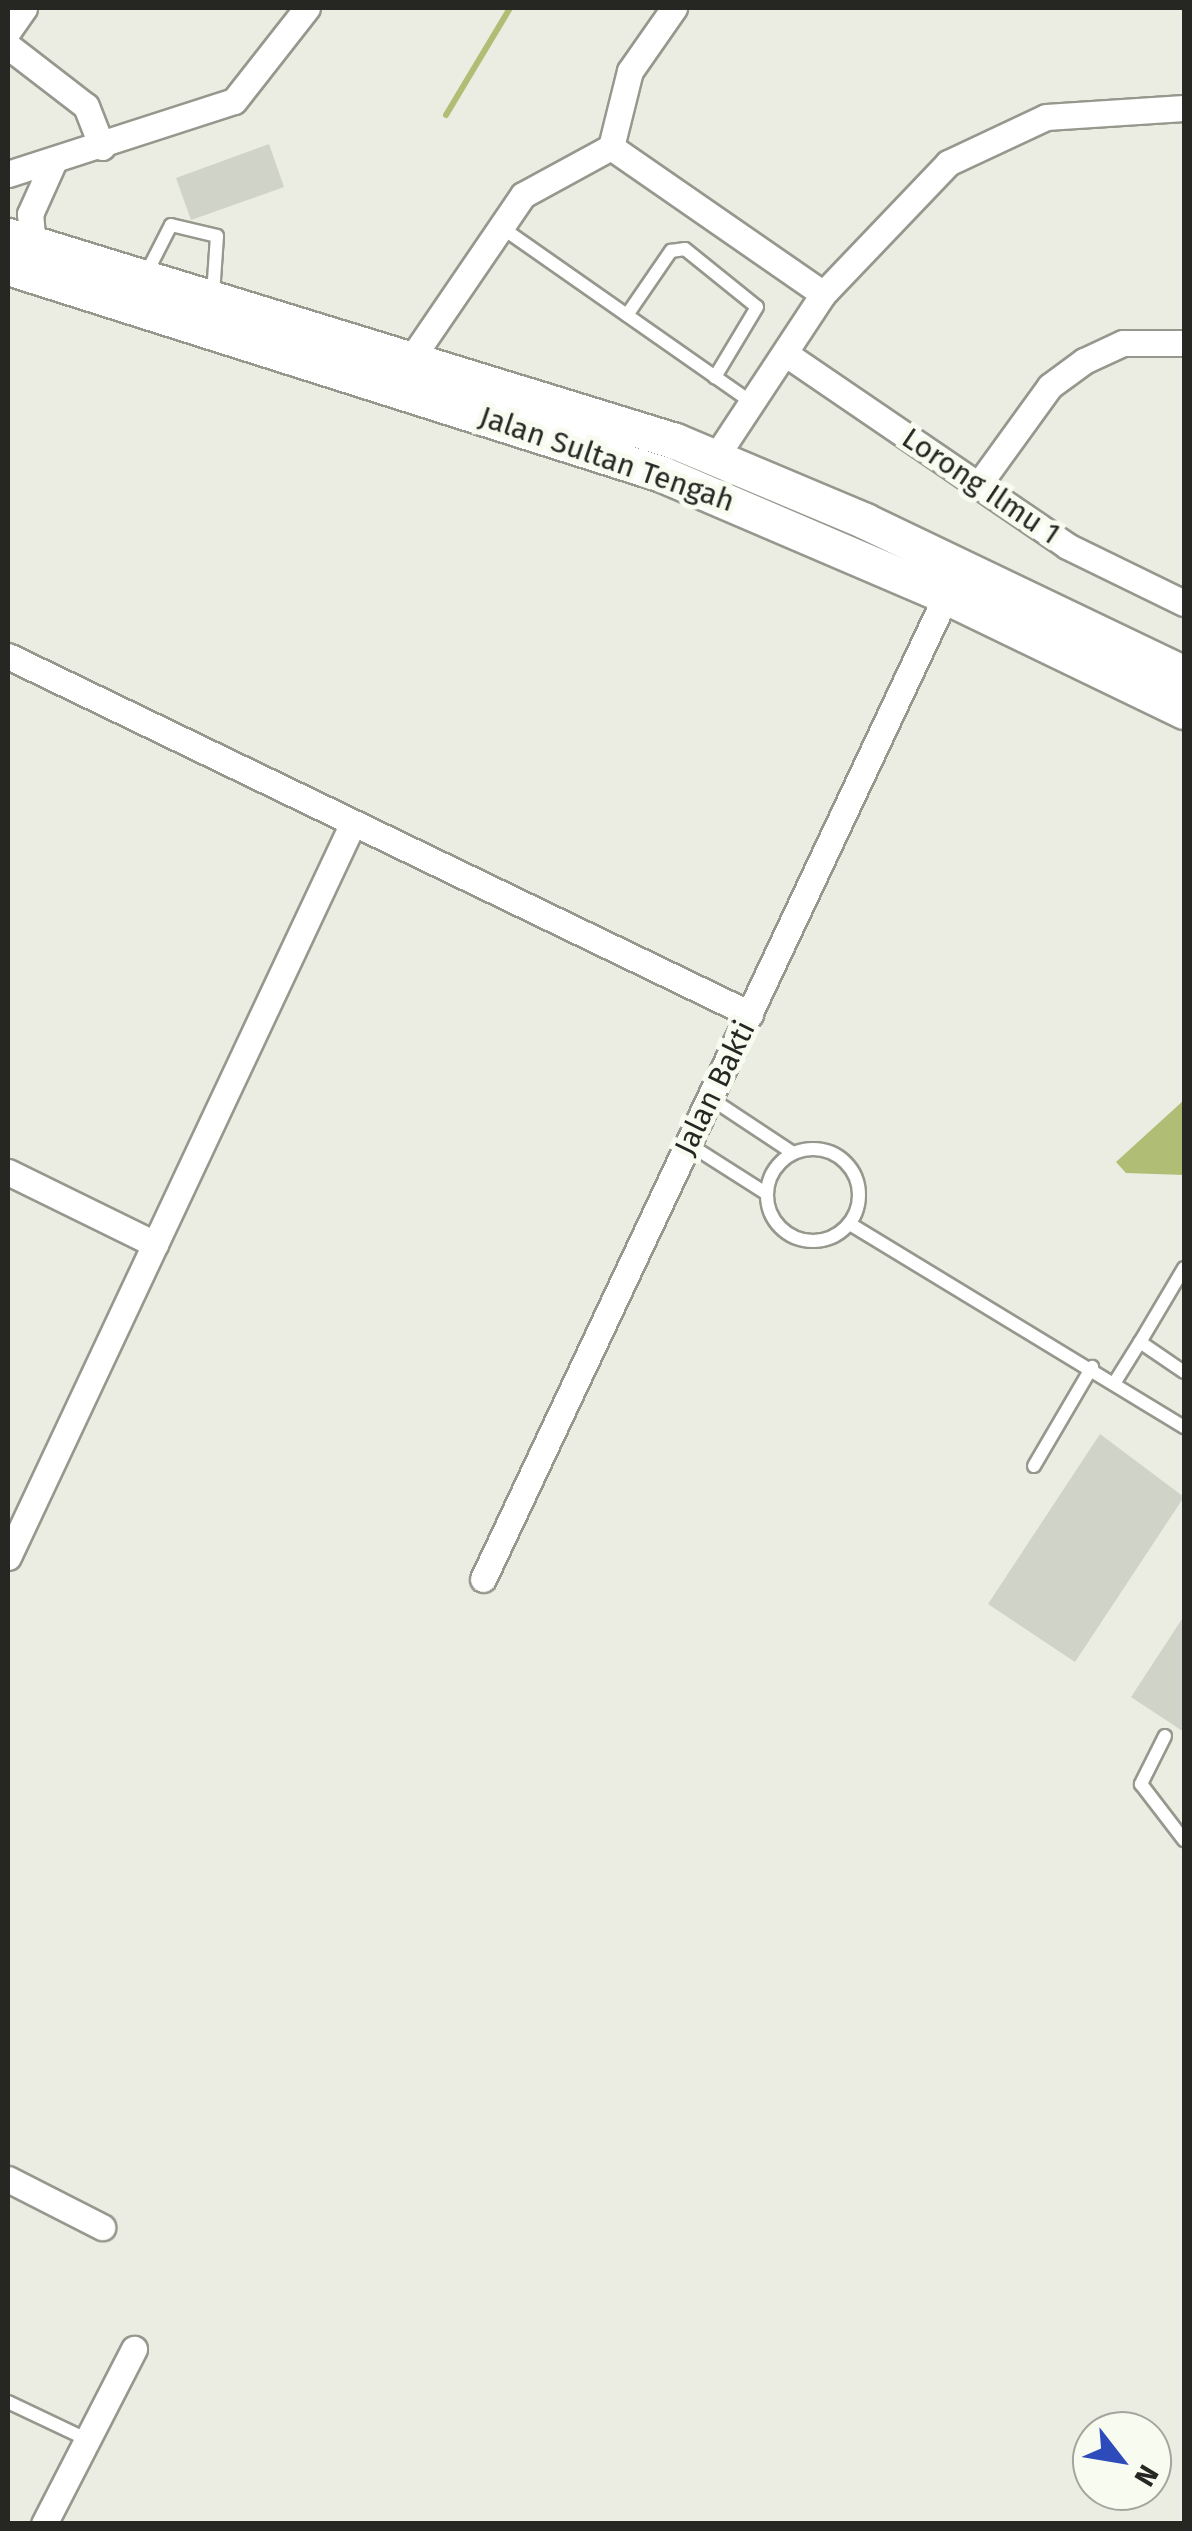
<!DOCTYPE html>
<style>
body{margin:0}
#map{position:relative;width:1192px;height:2531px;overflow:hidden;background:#ebede2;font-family:"Fira Sans",sans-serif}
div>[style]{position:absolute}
.water>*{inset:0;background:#b0bd74}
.stream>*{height:6px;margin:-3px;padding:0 3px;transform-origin:3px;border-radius:3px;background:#b0bd74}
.building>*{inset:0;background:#d0d3c8}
.roads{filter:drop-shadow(2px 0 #96988e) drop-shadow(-2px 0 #96988e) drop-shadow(0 2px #96988e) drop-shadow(0 -2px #96988e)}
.service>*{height:12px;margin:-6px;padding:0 6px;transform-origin:6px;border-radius:6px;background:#fff}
.service>.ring{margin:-6px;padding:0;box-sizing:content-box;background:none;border:12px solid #fff;border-radius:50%}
.minor>*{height:25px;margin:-12.5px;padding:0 12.5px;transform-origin:12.5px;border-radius:12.5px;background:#fff}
.secondary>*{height:35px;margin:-17.5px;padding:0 17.5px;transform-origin:17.5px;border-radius:17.5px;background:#fff}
span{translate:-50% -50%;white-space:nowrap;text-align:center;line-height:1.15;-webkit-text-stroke:10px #f8fbef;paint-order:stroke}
.street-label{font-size:30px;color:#262723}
.frame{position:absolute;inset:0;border:10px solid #262723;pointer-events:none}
.north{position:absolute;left:1072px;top:2411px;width:100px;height:100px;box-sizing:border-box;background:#f8fbef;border:2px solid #a4a69d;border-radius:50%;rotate:121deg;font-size:28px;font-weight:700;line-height:40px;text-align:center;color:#262723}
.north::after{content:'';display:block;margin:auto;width:35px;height:45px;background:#2d4bbb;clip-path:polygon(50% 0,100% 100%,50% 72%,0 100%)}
</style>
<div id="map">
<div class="water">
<div style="clip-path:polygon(1184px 1100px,1184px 1175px,1126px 1173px,1116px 1162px)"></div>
</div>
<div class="stream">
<div style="left:446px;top:115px;width:125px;rotate:-59.1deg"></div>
</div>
<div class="building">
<div style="clip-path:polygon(269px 144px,284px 187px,191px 220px,176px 178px)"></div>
<div style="clip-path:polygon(1100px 1434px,1184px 1497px,1075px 1662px,988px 1604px)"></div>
<div style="clip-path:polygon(1184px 1616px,1184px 1732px,1131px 1697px)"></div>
</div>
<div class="roads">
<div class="service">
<div style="left:501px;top:227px;width:305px;rotate:35deg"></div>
<div style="left:145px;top:276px;width:57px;rotate:-63deg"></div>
<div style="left:171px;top:225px;width:47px;rotate:13.4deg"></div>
<div style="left:217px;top:236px;width:58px;rotate:93.9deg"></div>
<div style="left:627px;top:315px;width:78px;rotate:-55.5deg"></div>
<div style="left:671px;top:251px;width:14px;rotate:-8deg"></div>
<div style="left:685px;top:249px;width:92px;rotate:38.9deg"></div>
<div style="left:757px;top:307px;width:82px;rotate:121deg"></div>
<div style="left:710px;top:1098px;width:100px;rotate:33.5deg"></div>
<div style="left:687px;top:1143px;width:95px;rotate:32.5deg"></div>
<div class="ring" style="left:767px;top:1149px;width:80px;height:80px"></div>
<div style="left:850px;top:1224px;width:391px;rotate:31.3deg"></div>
<div style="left:1184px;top:1268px;width:86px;rotate:120.7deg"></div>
<div style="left:1140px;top:1342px;width:53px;rotate:34.3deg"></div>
<div style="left:1115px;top:1382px;width:47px;rotate:-58deg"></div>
<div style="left:1034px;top:1466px;width:115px;rotate:-59.6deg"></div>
<div style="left:1165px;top:1736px;width:54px;rotate:116.6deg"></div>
<div style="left:1141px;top:1784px;width:71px;rotate:52.5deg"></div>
<div style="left:8px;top:2402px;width:89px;rotate:25.4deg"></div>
</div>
<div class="minor">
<div style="left:8px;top:31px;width:28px;rotate:-55deg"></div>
<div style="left:8px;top:46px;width:98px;rotate:37.6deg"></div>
<div style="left:86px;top:106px;width:44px;rotate:68.7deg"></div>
<div style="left:611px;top:147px;width:258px;rotate:34.7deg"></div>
<div style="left:8px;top:174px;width:237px;rotate:-17.9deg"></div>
<div style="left:234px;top:101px;width:118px;rotate:-51.9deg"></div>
<div style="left:33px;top:247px;width:33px;rotate:-95deg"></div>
<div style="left:30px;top:214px;width:56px;rotate:-65.7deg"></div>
<div style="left:786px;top:354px;width:340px;rotate:34.3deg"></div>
<div style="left:1067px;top:546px;width:130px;rotate:26deg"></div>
<div style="left:409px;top:362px;width:202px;rotate:-55.7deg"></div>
<div style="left:523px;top:195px;width:100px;rotate:-28.6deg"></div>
<div style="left:611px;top:147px;width:78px;rotate:-76deg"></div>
<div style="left:630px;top:71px;width:77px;rotate:-55.1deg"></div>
<div style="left:715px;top:458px;width:196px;rotate:-56.6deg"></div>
<div style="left:823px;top:294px;width:181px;rotate:-46.3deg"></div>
<div style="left:948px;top:163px;width:108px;rotate:-25.1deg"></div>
<div style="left:1046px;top:117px;width:138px;rotate:-3.7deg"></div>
<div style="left:979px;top:484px;width:121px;rotate:-54.1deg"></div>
<div style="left:1050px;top:386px;width:42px;rotate:-36.3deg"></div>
<div style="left:1084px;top:361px;width:43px;rotate:-24.8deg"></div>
<div style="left:1123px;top:343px;width:61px"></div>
<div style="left:8px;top:656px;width:824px;rotate:25.76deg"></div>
<div style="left:8px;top:1172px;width:164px;rotate:26.1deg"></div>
<div style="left:8px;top:1557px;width:809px;rotate:-64.83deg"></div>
<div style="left:483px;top:1579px;width:1087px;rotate:-64.78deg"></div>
<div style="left:8px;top:2179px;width:106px;rotate:27.1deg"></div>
<div style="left:44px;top:2524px;width:197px;rotate:-62.8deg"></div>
</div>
<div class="secondary">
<div style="left:8px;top:236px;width:698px;rotate:17.08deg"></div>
<div style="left:675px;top:441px;width:206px;rotate:22.8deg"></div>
<div style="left:865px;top:521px;width:354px;rotate:25.6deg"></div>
<div style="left:8px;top:267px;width:686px;rotate:17.56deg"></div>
<div style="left:662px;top:474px;width:309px;rotate:23.2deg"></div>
<div style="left:946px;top:596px;width:264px;rotate:25.8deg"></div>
</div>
</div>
<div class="street-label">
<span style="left:607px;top:459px;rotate:19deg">Jalan Sultan Tengah</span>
<span style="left:981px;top:486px;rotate:34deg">Lorong Ilmu 1</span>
<span style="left:715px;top:1088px;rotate:-64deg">Jalan Bakti</span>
</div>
<div class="frame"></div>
<div class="north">N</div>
</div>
